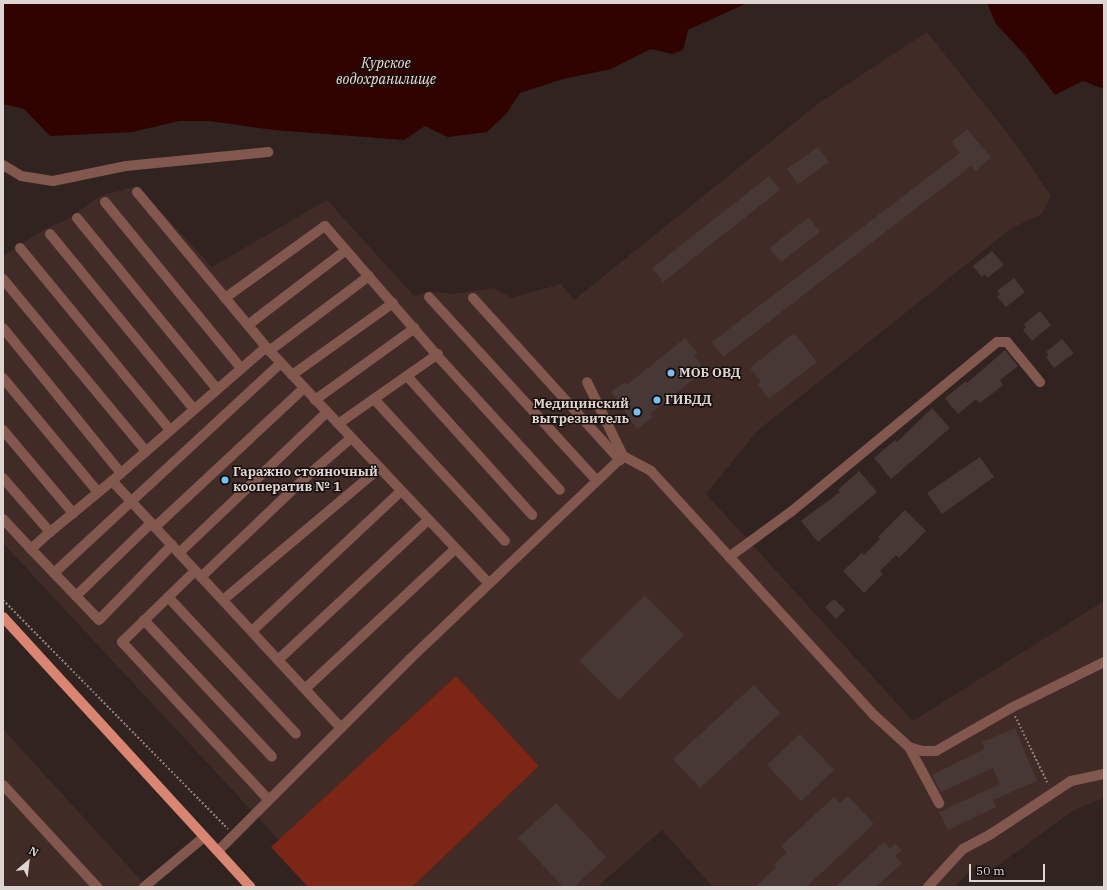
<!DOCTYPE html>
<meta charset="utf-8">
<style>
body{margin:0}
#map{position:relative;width:1107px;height:890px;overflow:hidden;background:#312320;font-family:"IBM Plex Serif",serif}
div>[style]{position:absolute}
.built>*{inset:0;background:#402b27}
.green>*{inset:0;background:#7d2615}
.water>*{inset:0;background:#300200}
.building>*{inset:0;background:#483835}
.path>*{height:2px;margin-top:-1px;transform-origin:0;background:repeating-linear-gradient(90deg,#8b7f7c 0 2px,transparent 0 4px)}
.minor>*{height:10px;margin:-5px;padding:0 5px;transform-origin:5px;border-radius:5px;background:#81574e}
.major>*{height:10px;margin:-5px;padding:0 5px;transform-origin:5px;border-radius:5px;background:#da8572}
.dots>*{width:11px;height:11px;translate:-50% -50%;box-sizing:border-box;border:2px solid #150e0d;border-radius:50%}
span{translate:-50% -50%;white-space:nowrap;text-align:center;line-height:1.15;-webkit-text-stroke:3px #150e0d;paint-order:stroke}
.poi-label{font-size:13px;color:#ded4d2;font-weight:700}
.left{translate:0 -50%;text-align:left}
.right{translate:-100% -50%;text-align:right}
.water-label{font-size:14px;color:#f4d9d2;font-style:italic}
.frame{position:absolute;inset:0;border:4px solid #ded4d2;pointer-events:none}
.north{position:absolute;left:8px;top:842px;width:40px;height:40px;-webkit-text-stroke:3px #150e0d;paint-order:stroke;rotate:28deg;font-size:11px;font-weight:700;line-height:16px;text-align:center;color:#ded4d2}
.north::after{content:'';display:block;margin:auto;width:14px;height:18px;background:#ded4d2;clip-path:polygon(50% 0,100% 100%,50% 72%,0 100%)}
.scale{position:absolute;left:969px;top:864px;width:76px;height:18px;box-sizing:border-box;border:2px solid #ded4d2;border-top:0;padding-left:5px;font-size:12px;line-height:14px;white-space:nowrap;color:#ded4d2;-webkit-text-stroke:3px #150e0d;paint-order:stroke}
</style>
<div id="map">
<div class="built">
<div style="clip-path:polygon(927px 32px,1012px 139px,1051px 196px,1042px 214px,1012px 228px,757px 431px,706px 494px,913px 721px,1104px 601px,1104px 798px,1074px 810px,989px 872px,977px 864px,954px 887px,713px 887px,662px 830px,597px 887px,412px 887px,539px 766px,456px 676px,279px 840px,3px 543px,3px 256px,45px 229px,68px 219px,100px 196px,137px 186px,212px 267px,327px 200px,414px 296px,430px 291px,454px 294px,493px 288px,512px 298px,561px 284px,574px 300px,819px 103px)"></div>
<div style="clip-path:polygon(3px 729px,147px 887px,3px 887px)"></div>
</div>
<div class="green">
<div style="clip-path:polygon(456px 676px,539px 766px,412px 887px,308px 887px,271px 847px)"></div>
</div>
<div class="water">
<div style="clip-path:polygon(3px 3px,747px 3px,688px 30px,683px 50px,672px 54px,651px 49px,611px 69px,563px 79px,520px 93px,507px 113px,487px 132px,448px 137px,425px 126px,404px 140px,274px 130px,209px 121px,179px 121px,132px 132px,50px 136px,24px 109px,3px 104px)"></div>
<div style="clip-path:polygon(987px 3px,1104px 3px,1104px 89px,1083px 81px,1055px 95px,1024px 54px,996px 24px)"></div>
</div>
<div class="building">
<div style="clip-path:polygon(967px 129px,991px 157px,976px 171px,971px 166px,723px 357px,712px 342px,960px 153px,952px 142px)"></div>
<div style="clip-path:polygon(818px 147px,829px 162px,798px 184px,787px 169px)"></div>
<div style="clip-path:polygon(769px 176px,780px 190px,663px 282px,652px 268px)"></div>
<div style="clip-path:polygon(809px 217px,820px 232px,781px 262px,769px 248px)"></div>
<div style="clip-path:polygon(992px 251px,1004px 265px,987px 278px,985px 274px,982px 277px,973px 266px)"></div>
<div style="clip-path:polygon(1014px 278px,1025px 292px,1006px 307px,997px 297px,1000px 294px,997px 291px)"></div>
<div style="clip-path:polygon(1040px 311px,1051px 325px,1032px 341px,1023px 330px,1026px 327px,1024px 324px)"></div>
<div style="clip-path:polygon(794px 333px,817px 362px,769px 399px,758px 384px,761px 382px,750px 368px)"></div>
<div style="clip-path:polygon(685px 338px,697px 353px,694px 355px,705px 370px,650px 414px,653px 417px,637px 429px,611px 392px,625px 382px,627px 385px)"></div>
<div style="clip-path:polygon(1062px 339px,1074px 353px,1054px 368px,1046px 357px,1049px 355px,1046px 352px)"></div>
<div style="clip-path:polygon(1005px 350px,1018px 366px,1000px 380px,1003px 385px,980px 403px,976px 399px,958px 414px,945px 398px,966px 381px,967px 383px)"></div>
<div style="clip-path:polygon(932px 408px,950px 428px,891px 479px,874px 458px,895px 440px,897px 442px)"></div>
<div style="clip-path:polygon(980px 457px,994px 477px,942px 514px,927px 493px)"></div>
<div style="clip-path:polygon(859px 471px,877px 492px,818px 542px,801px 521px,840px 492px,838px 490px)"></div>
<div style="clip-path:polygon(905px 510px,926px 531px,899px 558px,896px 555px,880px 571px,883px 574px,864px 593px,843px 571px,862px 553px,864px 555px,880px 539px,878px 537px)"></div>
<div style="clip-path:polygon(645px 595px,684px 635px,619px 700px,579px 661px)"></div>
<div style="clip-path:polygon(834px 599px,845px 610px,836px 619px,825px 607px)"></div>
<div style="clip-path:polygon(754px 685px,780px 713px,700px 788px,673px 759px)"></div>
<div style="clip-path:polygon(1015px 728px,1037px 781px,993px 800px,996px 807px,948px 830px,939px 812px,1000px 784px,993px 768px,941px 792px,932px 775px,985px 749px,982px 742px)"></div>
<div style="clip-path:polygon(800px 734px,834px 770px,801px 801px,767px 765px)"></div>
<div style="clip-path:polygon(848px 796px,874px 824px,806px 887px,755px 887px,776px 867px,774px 864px,787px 853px,781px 846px,834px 797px,840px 803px)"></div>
<div style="clip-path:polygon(556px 803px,606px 857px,574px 887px,563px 887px,518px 838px)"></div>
<div style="clip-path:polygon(884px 842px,890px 849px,895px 844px,902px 850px,895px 856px,902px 863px,876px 887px,835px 887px)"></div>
</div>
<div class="path">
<div style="left:3px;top:600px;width:321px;rotate:45.5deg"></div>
<div style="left:1015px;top:716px;width:76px;rotate:64.1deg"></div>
</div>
<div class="minor">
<div style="left:3px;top:165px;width:21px;rotate:31deg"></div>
<div style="left:21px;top:176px;width:32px;rotate:9deg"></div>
<div style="left:53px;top:181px;width:75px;rotate:-11.6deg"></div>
<div style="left:126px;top:166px;width:143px;rotate:-5.6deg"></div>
<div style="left:137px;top:192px;width:202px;rotate:50.2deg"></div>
<div style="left:105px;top:202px;width:215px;rotate:50.7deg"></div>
<div style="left:77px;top:218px;width:221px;rotate:50.7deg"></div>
<div style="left:50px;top:234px;width:227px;rotate:50.6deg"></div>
<div style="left:20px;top:248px;width:236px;rotate:50.5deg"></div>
<div style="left:3px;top:279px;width:224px;rotate:50.3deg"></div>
<div style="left:429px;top:297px;width:249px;rotate:47.6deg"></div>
<div style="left:225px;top:298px;width:123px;rotate:-35.8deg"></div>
<div style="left:325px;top:226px;width:180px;rotate:49.1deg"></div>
<div style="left:443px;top:362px;width:173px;rotate:47.6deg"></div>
<div style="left:473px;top:298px;width:219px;rotate:47.8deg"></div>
<div style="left:248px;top:325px;width:123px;rotate:-37.4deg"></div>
<div style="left:3px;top:328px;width:187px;rotate:50.9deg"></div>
<div style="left:269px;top:351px;width:125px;rotate:-36.9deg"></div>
<div style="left:292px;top:375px;width:124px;rotate:-35.5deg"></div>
<div style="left:407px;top:376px;width:187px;rotate:48deg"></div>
<div style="left:3px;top:378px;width:148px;rotate:50.2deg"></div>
<div style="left:374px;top:399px;width:193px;rotate:47.3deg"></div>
<div style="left:315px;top:400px;width:123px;rotate:-35.8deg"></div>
<div style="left:338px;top:424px;width:122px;rotate:-35deg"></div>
<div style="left:3px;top:430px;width:109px;rotate:49.9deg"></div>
<div style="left:623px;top:456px;width:32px;rotate:28deg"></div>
<div style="left:651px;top:471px;width:331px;rotate:47.6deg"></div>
<div style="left:874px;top:715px;width:47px;rotate:42.4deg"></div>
<div style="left:909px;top:747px;width:14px;rotate:17deg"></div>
<div style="left:922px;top:751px;width:14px"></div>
<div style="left:936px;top:751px;width:86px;rotate:-29.8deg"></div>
<div style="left:1011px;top:708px;width:104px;rotate:-26.3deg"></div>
<div style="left:3px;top:478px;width:72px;rotate:49deg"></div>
<div style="left:50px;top:532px;width:80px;rotate:-39.4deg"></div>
<div style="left:3px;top:519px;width:41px;rotate:47deg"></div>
<div style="left:31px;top:549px;width:25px;rotate:-42deg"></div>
<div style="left:155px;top:527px;width:204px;rotate:-43deg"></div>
<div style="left:31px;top:549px;width:98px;rotate:46.2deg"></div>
<div style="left:99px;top:620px;width:105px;rotate:-45.8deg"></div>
<div style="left:179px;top:553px;width:204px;rotate:-43.6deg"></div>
<div style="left:729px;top:557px;width:78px;rotate:-36.1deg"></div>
<div style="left:792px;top:511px;width:266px;rotate:-39.5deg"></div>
<div style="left:997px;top:342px;width:10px"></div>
<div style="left:1007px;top:342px;width:52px;rotate:50.5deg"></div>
<div style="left:195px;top:571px;width:102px;rotate:135.8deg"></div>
<div style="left:122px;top:642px;width:214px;rotate:47.1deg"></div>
<div style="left:54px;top:573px;width:309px;rotate:-42.8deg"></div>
<div style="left:201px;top:577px;width:144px;rotate:-43.6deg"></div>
<div style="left:305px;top:478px;width:61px;rotate:-41deg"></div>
<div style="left:76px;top:596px;width:105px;rotate:-44.2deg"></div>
<div style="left:168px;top:597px;width:187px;rotate:46.9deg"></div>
<div style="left:223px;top:600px;width:205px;rotate:-40.1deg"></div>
<div style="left:144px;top:620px;width:187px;rotate:46.9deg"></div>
<div style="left:252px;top:631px;width:204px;rotate:-43.2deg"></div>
<div style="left:278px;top:660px;width:205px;rotate:-43deg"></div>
<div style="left:305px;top:689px;width:205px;rotate:-43deg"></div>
<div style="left:341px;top:728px;width:337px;rotate:-132.8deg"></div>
<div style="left:112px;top:481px;width:204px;rotate:-41deg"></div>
<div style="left:266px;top:347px;width:325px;rotate:46.7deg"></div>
<div style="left:909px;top:747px;width:64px;rotate:61.8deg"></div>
<div style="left:3px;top:785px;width:139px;rotate:47.3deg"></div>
<div style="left:218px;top:851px;width:272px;rotate:-45deg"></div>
<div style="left:410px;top:659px;width:294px;rotate:-43.6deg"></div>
<div style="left:623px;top:456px;width:82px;rotate:-115.9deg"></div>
<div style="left:144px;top:887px;width:78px;rotate:-39.8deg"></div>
<div style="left:928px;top:887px;width:52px;rotate:-47.4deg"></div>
<div style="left:963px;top:849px;width:32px;rotate:-28deg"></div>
<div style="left:991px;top:834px;width:96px;rotate:-33.5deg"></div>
<div style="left:1071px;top:781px;width:34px;rotate:-12deg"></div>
</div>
<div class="major">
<div style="left:3px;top:617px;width:366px;rotate:47.5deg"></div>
</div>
<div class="dots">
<div style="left:671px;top:373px;background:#77bff7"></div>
<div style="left:657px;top:400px;background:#77bff7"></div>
<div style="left:637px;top:412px;background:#77bff7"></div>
<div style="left:225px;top:480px;background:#77bff7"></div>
</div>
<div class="poi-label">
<span class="left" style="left:679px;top:373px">МОБ ОВД</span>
<span class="left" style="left:665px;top:400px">ГИБДД</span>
<span class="right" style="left:629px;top:412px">Медицинский<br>вытрезвитель</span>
<span class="left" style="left:233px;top:480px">Гаражно стояночный<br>кооператив № 1</span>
</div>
<div class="water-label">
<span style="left:386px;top:71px">Курское<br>водохранилище</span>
</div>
<div class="frame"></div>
<div class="north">N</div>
<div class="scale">50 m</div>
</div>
